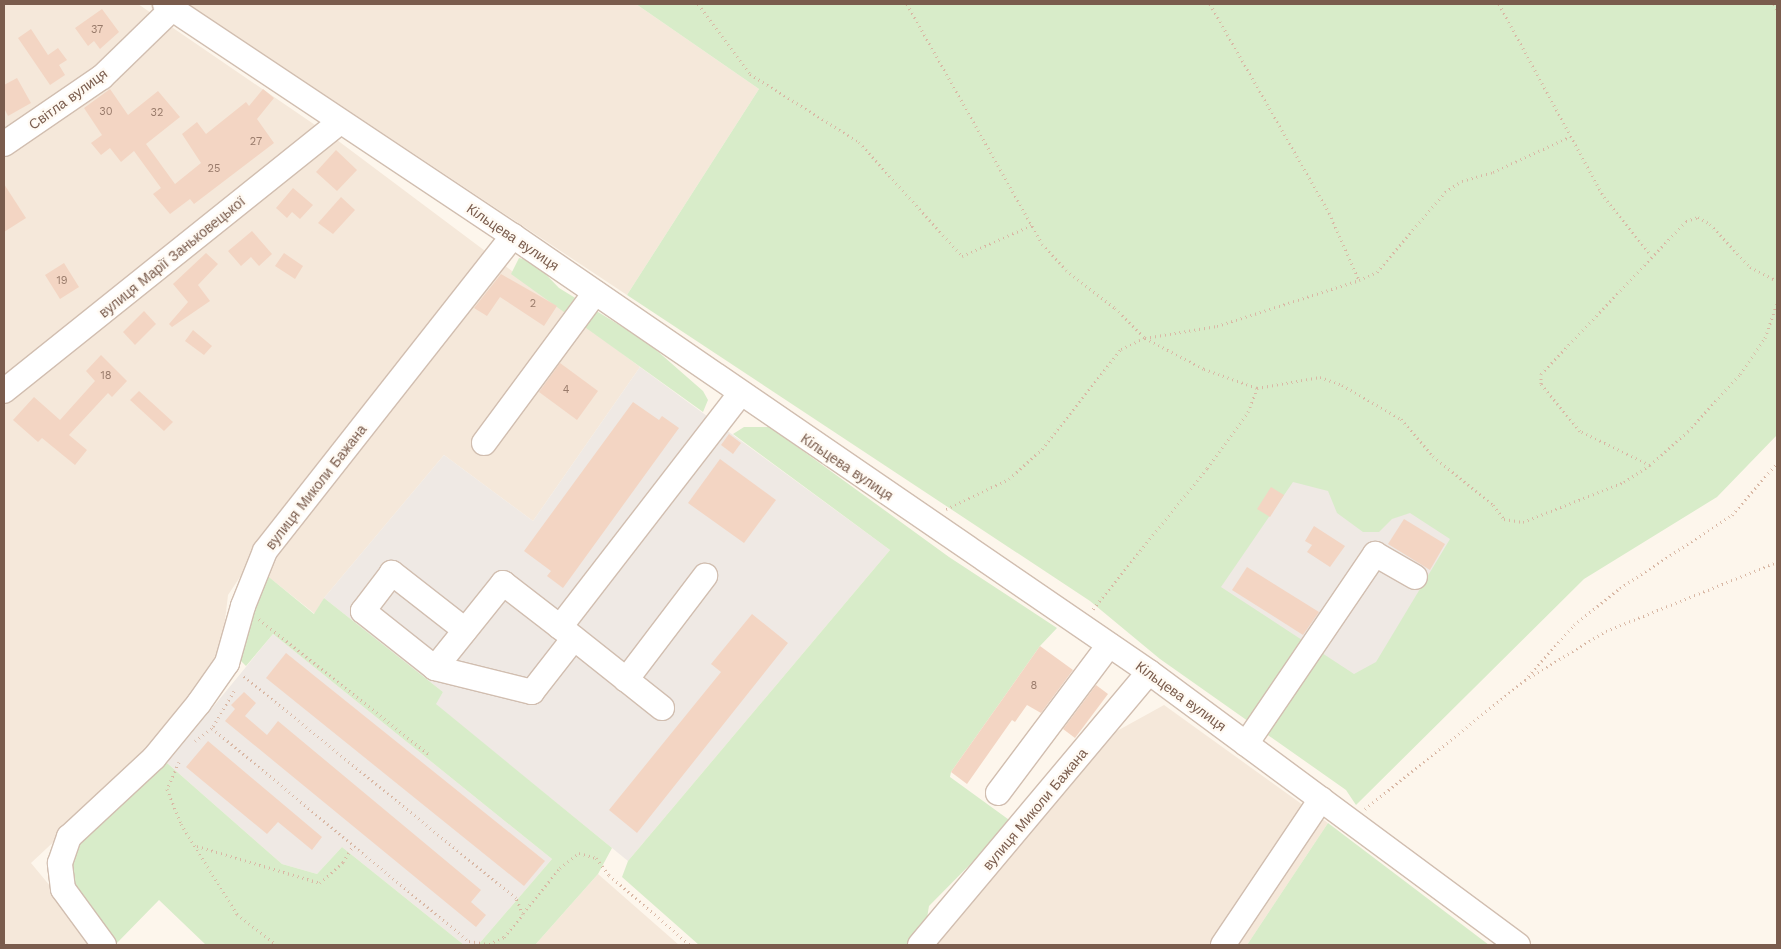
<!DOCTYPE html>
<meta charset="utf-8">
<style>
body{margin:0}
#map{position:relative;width:1781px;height:949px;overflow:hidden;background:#fdf6ec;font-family:"Work Sans",sans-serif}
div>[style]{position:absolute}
.residential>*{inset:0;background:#f5e8da}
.industrial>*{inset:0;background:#efe9e4}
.green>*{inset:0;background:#d8ecc9}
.building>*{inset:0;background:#f3d5c3}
.path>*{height:3px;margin-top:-1.5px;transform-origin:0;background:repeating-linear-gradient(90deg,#d9b8a5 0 1px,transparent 0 5px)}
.roads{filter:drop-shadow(1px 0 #d1beb0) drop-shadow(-1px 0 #d1beb0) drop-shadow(0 1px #d1beb0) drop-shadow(0 -1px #d1beb0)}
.minor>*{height:24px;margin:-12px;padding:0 12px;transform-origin:12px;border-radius:12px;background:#fff}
span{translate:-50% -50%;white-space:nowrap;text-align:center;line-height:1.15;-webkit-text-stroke:4.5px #fffaf3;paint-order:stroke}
.number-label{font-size:11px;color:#987a6a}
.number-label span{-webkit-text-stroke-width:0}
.street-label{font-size:14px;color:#7a5c4d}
.frame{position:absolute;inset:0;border:5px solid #7a5c4d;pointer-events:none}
</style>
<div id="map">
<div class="residential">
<div style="clip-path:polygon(4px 4px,138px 4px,337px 140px,640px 367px,533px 521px,444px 455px,324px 598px,315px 614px,250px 562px,228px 595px,222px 646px,196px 694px,151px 751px,31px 863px,99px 945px,4px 945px)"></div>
<div style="clip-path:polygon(188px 4px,636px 4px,759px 89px,627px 295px)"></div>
<div style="clip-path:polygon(1164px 705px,1328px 823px,1247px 945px,931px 945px,1117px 731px)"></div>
<div style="clip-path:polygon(598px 874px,679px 945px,535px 945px)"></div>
</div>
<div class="industrial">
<div style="clip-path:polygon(640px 367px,890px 550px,628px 861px,435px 704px,443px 692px,324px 598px,444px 455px,533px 521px)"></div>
<div style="clip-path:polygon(1300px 430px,1473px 540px,1358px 716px,1183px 600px)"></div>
<div style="clip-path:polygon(273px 634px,552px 859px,478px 945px,464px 945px,342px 847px,317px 874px,282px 864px,167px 763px)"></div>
</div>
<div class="green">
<div style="clip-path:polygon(evenodd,636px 4px,1777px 4px,1777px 435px,1717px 497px,1584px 579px,1356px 805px,1346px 790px,1160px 659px,1090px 601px,627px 295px,759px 89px,636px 4px,1293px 482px,1328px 491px,1337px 513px,1363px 532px,1379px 532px,1392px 519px,1410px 513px,1450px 539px,1376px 662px,1354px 674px,1221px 587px,1293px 482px)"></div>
<div style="clip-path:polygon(519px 258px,534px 262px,559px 288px,647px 342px,703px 391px,708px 400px,703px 412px,511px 274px)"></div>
<div style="clip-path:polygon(744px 427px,770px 427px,949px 557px,1057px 628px,1040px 646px,951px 772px,950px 777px,1012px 822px,929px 906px,926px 924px,907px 945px,699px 945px,622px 877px,628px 861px,890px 550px,733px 434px)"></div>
<div style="clip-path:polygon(264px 573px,314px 614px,324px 598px,443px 692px,436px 704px,612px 848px,598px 874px,535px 945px,478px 945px,552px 859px,273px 634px,246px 666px,237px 657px)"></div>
<div style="clip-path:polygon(167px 763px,282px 864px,317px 874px,342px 847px,464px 945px,206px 945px,159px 900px,115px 945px,68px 885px,75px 841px)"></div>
<div style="clip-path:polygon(1328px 823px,1489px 945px,1247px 945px)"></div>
</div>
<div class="building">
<div style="clip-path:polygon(102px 9px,119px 32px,100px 49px,94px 41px,88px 46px,75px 28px)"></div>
<div style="clip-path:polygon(31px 29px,48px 55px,58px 48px,67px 60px,59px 65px,65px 75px,50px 85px,18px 38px)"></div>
<div style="clip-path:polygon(17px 78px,31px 103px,8px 116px,4px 108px,4px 85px)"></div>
<div style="clip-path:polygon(110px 89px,128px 115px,158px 91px,180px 117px,146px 144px,175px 184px,201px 163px,182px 134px,197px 122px,206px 134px,246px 102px,249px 106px,263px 89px,274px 98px,257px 119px,274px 143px,194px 204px,190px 199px,170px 214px,153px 194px,161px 188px,134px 151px,121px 162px,110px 148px,101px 155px,91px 143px,102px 135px,84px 108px)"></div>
<div style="clip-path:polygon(336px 150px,357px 170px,337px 191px,316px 172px)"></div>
<div style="clip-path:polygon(4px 184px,26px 218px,4px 232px)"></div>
<div style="clip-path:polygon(293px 188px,313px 205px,300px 219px,292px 212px,287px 218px,276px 208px)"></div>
<div style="clip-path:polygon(341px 197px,355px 210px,333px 234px,318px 223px)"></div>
<div style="clip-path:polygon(252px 231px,272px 254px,259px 266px,251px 257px,241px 266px,228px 251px)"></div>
<div style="clip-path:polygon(206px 253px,218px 264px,198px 285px,210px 301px,172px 327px,169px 324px,188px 302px,173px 284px)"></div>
<div style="clip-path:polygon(284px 253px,303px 266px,295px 279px,275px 266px)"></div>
<div style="clip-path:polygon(64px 263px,79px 287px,60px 299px,45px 275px)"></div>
<div style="clip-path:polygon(501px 274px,557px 306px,544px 326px,500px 297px,487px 316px,474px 308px)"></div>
<div style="clip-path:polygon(144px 311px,156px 324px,135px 345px,123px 332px)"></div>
<div style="clip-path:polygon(193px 330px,212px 346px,204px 355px,185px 341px)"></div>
<div style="clip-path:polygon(101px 355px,127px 381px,112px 397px,108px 393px,69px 435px,87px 450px,75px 465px,42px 438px,38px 442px,13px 420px,34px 397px,60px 420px,95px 381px,86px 371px)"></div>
<div style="clip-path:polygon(560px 363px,598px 391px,577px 420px,539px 392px)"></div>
<div style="clip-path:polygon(139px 391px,173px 422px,164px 431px,130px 400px)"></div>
<div style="clip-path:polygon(633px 402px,659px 420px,662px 416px,679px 428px,563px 588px,547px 576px,551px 571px,524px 551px)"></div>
<div style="clip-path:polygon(729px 434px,741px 443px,733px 454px,721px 445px)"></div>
<div style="clip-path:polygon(720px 459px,776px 500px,744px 543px,688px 503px)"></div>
<div style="clip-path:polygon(1271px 487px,1284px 495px,1270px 517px,1257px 509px)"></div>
<div style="clip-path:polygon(1404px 519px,1445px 544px,1430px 570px,1388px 544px)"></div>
<div style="clip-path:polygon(1314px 526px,1345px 546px,1330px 567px,1307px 552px,1312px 545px,1305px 541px)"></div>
<div style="clip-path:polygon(1247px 567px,1319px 612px,1303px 635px,1232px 590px)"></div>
<div style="clip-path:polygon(752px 614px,788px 643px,637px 833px,609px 810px,721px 672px,711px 664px)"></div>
<div style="clip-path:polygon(1040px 646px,1073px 670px,1041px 713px,1027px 705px,1015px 722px,1012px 720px,967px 784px,951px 772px)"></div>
<div style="clip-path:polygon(286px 653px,545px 861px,524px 886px,266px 678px)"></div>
<div style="clip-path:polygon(1096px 685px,1108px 694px,1075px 738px,1063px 729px)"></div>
<div style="clip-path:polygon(244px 692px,256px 703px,245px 716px,267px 735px,278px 721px,481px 890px,471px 902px,486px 915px,476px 927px,225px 721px,235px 709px,231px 705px)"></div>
<div style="clip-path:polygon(208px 741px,322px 837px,312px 850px,278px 822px,267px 834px,186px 767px)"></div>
</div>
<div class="path">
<div style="left:698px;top:4px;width:87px;rotate:53.4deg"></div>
<div style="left:750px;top:74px;width:128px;rotate:32deg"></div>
<div style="left:859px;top:142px;width:154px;rotate:47.9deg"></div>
<div style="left:962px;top:256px;width:77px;rotate:-23.9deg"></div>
<div style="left:907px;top:4px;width:275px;rotate:60.6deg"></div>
<div style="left:1042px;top:244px;width:35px;rotate:47deg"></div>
<div style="left:1066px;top:270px;width:62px;rotate:37.8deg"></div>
<div style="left:1115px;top:308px;width:42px;rotate:45deg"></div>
<div style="left:1145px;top:338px;width:67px;rotate:27.7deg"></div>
<div style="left:1204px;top:369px;width:56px;rotate:19.7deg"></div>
<div style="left:1210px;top:4px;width:241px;rotate:60.3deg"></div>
<div style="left:1329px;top:213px;width:73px;rotate:65.9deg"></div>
<div style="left:1499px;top:4px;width:220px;rotate:61.5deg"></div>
<div style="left:1604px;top:197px;width:75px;rotate:51deg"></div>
<div style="left:1774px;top:4px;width:8px;rotate:67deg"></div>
<div style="left:1650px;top:465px;width:78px;rotate:-154.1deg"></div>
<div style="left:1580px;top:431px;width:61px;rotate:-129.7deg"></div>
<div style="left:1541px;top:384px;width:10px;rotate:-90deg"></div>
<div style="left:1541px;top:374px;width:211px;rotate:-46.5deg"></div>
<div style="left:1686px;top:221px;width:13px;rotate:-18deg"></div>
<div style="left:1698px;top:217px;width:14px;rotate:30deg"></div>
<div style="left:1710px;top:224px;width:59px;rotate:47.1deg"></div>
<div style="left:1750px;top:267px;width:30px;rotate:27deg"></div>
<div style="left:946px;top:509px;width:70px;rotate:-25.5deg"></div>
<div style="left:1009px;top:479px;width:45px;rotate:-42.3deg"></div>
<div style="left:1042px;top:449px;width:127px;rotate:-51.7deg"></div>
<div style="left:1121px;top:349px;width:26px;rotate:-25deg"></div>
<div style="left:1145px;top:338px;width:73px;rotate:-9.5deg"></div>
<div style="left:1217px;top:326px;width:149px;rotate:-17.9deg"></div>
<div style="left:1359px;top:280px;width:20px;rotate:-24deg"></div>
<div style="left:1377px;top:272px;width:105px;rotate:-49.6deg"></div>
<div style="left:1445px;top:192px;width:20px;rotate:-33deg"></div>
<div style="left:1462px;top:181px;width:32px;rotate:-16deg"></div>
<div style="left:1493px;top:172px;width:84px;rotate:-24.7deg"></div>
<div style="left:1093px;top:609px;width:181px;rotate:-51deg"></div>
<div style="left:1207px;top:468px;width:69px;rotate:-53.8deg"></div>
<div style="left:1248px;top:412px;width:26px;rotate:-69deg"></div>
<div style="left:1257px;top:388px;width:64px;rotate:-9.9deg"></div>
<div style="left:1320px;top:377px;width:23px;rotate:20deg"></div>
<div style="left:1342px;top:385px;width:68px;rotate:30deg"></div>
<div style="left:1401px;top:419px;width:49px;rotate:49.1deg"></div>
<div style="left:1433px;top:456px;width:77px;rotate:39.2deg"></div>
<div style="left:1493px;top:505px;width:18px;rotate:52deg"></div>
<div style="left:1504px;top:519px;width:19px;rotate:9deg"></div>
<div style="left:1523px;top:522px;width:109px;rotate:-21.6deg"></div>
<div style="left:1624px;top:482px;width:31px;rotate:-33deg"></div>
<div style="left:1650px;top:465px;width:51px;rotate:-41.8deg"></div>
<div style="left:1688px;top:431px;width:77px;rotate:-47.6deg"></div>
<div style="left:1740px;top:374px;width:44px;rotate:-55.2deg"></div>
<div style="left:1765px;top:338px;width:36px;rotate:-71deg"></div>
<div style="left:259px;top:619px;width:218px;rotate:38.5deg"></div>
<div style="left:1528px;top:676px;width:69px;rotate:-48deg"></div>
<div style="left:1574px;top:625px;width:59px;rotate:-38.8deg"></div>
<div style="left:1620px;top:588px;width:134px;rotate:-33.1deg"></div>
<div style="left:1732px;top:515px;width:69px;rotate:-49.1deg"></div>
<div style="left:234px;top:691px;width:43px;rotate:120.7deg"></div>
<div style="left:212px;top:728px;width:334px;rotate:39.7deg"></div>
<div style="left:469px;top:941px;width:20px;rotate:9deg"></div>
<div style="left:489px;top:944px;width:17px;rotate:-25deg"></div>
<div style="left:504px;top:937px;width:30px;rotate:-50deg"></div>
<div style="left:523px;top:914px;width:17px;rotate:-114deg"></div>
<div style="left:516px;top:898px;width:353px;rotate:-140.8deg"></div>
<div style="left:195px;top:741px;width:21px;rotate:-37deg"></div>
<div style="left:179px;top:762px;width:30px;rotate:114deg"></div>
<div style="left:167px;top:789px;width:38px;rotate:68deg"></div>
<div style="left:181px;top:824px;width:106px;rotate:58.1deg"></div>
<div style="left:237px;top:914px;width:51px;rotate:37.8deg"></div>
<div style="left:1365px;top:809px;width:206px;rotate:-38.9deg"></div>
<div style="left:1525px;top:680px;width:95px;rotate:-31.2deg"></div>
<div style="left:1606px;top:631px;width:184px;rotate:-22deg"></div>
<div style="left:197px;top:846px;width:128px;rotate:16.7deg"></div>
<div style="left:320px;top:883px;width:31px;rotate:-42deg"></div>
<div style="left:343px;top:862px;width:19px;rotate:-58deg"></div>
<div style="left:523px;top:913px;width:58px;rotate:-50.6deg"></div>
<div style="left:560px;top:868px;width:24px;rotate:-38deg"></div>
<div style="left:579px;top:853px;width:18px;rotate:16deg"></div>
<div style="left:596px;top:858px;width:21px;rotate:53deg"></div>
<div style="left:609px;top:875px;width:107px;rotate:40.8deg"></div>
</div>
<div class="roads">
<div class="minor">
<div style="left:165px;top:4px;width:418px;rotate:33.7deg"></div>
<div style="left:513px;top:236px;width:771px;rotate:34.43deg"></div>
<div style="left:1149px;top:672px;width:459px;rotate:36.5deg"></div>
<div style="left:4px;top:144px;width:119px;rotate:-34.4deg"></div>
<div style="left:102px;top:77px;width:98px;rotate:-44.2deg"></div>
<div style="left:4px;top:391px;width:429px;rotate:-38.7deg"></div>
<div style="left:484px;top:443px;width:187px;rotate:-53.5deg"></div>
<div style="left:465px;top:630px;width:93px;rotate:-142deg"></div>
<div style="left:392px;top:573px;width:48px;rotate:127.3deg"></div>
<div style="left:363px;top:611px;width:92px;rotate:38.4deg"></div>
<div style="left:435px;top:668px;width:109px;rotate:-51.3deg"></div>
<div style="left:503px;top:583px;width:72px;rotate:37.7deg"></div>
<div style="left:435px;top:668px;width:100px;rotate:13.9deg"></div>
<div style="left:532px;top:692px;width:68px;rotate:-52.1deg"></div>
<div style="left:626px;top:680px;width:131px;rotate:-52.8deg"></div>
<div style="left:662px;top:708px;width:130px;rotate:-141.5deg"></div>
<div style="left:560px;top:627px;width:294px;rotate:-52.3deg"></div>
<div style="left:1246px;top:744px;width:230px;rotate:-55.8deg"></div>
<div style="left:1375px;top:554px;width:46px;rotate:29.9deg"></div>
<div style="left:998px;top:793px;width:185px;rotate:-53.1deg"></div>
<div style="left:104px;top:945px;width:69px;rotate:-126.2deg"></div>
<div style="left:63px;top:889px;width:26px;rotate:-97deg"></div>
<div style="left:60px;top:863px;width:28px;rotate:-71deg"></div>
<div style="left:69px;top:837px;width:116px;rotate:-42.9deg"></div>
<div style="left:154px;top:758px;width:71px;rotate:-50.7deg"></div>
<div style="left:199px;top:703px;width:49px;rotate:-55deg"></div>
<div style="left:227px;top:663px;width:59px;rotate:-74.3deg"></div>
<div style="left:243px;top:606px;width:59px;rotate:-68.2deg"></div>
<div style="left:265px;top:551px;width:401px;rotate:-51.8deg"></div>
<div style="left:920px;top:945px;width:356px;rotate:-50deg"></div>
<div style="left:1223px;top:945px;width:176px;rotate:-56.1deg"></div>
</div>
</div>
<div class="number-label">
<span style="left:97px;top:30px">37</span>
<span style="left:106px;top:112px">30</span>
<span style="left:157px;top:113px">32</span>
<span style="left:256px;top:142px">27</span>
<span style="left:214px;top:169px">25</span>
<span style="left:62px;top:281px">19</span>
<span style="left:533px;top:304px">2</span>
<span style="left:106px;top:376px">18</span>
<span style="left:566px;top:390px">4</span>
<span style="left:1034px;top:686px">8</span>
</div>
<div class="street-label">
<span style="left:68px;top:99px;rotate:-36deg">Світла вулиця</span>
<span style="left:513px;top:237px;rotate:34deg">Кільцева вулиця</span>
<span style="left:172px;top:257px;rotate:-39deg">вулиця Марії Заньковецької</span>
<span style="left:847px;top:467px;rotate:34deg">Кільцева вулиця</span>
<span style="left:316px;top:487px;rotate:-52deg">вулиця Миколи Бажана</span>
<span style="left:1181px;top:696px;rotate:36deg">Кільцева вулиця</span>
<span style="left:1035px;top:809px;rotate:-50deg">вулиця Миколи Бажана</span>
</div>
<div class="frame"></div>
</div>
